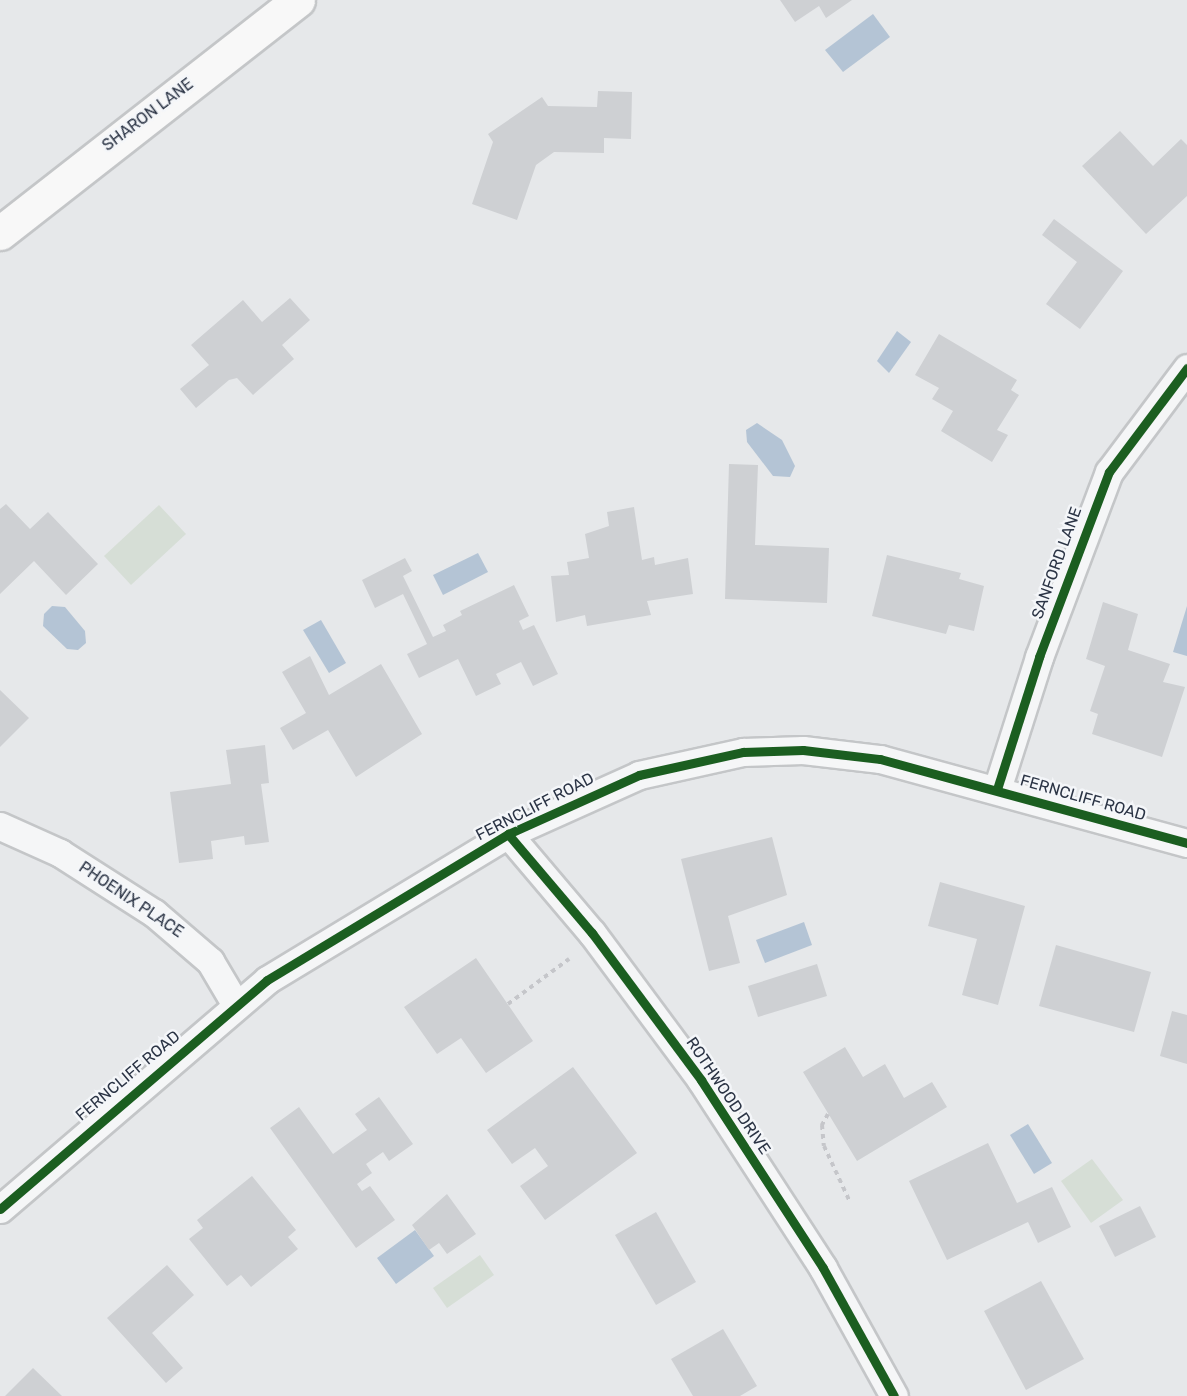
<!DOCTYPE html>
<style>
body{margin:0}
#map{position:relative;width:1187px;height:1396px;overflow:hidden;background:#e6e8ea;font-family:Rubik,sans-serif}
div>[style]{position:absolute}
.green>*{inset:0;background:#d6ded6}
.water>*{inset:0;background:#b4c4d5}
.building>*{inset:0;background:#ced0d3}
.path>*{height:4px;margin-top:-2px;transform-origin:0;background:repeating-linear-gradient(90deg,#c5c6ca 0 4.5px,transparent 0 9px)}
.roads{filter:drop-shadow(2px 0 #c4c6c8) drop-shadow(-2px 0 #c4c6c8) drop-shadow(0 2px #c4c6c8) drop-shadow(0 -2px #c4c6c8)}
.street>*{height:27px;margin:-13.5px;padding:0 13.5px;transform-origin:13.5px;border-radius:13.5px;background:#f5f6f7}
.secondary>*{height:33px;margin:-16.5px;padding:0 16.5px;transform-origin:16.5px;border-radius:16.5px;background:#f8f8f8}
.cycleway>*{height:9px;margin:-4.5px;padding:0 4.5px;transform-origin:4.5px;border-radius:4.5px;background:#1b5e20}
span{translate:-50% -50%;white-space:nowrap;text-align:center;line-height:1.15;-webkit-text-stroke:5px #f4f6f9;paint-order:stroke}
.street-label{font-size:16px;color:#2b3445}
</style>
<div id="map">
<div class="green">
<div style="clip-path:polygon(159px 505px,186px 534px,131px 585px,104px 556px)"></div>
<div style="clip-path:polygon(1092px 1159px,1123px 1200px,1091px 1223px,1061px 1181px)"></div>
<div style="clip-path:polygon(480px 1255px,494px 1275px,447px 1308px,433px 1288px)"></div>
</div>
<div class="water">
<div style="clip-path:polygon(873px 14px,890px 37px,843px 72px,825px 50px)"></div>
<div style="clip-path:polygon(897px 331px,911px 342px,889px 373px,877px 361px)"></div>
<div style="clip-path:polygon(757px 423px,782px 440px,795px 466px,790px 477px,773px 476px,747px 442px,746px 430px)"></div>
<div style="clip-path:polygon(478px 553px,488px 572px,443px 595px,433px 575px)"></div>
<div style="clip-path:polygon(52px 606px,65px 607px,85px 631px,86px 643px,78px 650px,67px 649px,43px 626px,44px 614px)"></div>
<div style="clip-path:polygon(1187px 606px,1187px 656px,1173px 652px)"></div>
<div style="clip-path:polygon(321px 620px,346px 663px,329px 673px,303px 630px)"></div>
<div style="clip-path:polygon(804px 922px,812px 945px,765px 963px,756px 940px)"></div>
<div style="clip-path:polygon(1028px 1124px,1052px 1163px,1034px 1174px,1010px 1135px)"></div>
<div style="clip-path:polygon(415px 1230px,434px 1256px,396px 1284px,377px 1258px)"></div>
</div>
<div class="building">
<div style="clip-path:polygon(780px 0,852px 0,826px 18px,819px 6px,795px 22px)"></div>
<div style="clip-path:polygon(598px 91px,632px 92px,631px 139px,604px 138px,604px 153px,554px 152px,536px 165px,517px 220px,472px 204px,493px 142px,488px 134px,542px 97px,548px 106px,597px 107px)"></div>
<div style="clip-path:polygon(1120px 131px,1153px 166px,1181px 139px,1187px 145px,1187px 196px,1146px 234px,1082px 166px)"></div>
<div style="clip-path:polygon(1054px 219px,1123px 271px,1080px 329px,1046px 304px,1077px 262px,1042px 235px)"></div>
<div style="clip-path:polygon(290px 298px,310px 320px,282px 345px,294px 359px,253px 395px,237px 378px,229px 380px,196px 408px,180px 389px,209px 365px,191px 345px,243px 300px,262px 322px)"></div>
<div style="clip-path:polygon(939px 334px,1017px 380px,1011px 390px,1019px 395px,997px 430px,1008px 435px,992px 462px,941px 431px,953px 411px,932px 399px,939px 388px,915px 375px)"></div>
<div style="clip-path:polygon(729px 464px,758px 465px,755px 545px,829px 548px,827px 603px,725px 599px)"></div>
<div style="clip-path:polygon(6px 504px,30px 529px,48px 512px,98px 564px,66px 595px,34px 561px,0 594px,0 509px)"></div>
<div style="clip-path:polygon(634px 507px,642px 560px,654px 557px,655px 565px,688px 558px,693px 594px,647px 601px,651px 615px,587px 626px,585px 615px,556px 622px,551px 576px,569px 575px,567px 562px,589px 558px,585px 534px,609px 526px,607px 512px)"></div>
<div style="clip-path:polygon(887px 555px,961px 573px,959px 579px,984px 586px,974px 631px,949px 625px,946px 634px,872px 616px)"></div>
<div style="clip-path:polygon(405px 558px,412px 571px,403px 576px,433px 637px,446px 631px,443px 625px,462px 615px,460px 611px,514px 585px,529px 616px,519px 621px,523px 630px,534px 625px,558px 674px,533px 686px,521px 662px,496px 674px,501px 684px,476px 696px,458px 659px,419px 678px,407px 654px,427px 644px,403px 594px,375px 608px,362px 580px)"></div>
<div style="clip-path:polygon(1103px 602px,1138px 614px,1128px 650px,1170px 664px,1163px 682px,1185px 687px,1162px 757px,1092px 734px,1098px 714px,1090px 711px,1105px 666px,1086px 659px)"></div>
<div style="clip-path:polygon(310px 656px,329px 695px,381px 664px,422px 734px,356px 777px,328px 730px,293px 750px,280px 728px,306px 713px,282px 672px)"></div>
<div style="clip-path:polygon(0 690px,29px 718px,0 747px)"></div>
<div style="clip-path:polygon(265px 745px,269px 783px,261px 784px,269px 842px,245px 845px,244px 836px,211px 841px,213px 859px,179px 863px,170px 792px,231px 784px,226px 750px)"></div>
<div style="clip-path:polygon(772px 837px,787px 895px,728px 916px,740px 963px,709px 971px,681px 859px)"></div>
<div style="clip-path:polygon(940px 882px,1025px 906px,998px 1005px,962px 995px,977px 939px,928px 926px)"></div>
<div style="clip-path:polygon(1056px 945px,1151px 972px,1134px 1032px,1039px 1006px)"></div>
<div style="clip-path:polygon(476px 958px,533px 1041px,486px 1073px,461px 1038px,437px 1054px,404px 1007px)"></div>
<div style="clip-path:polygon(817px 964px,827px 996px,758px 1017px,748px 986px)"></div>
<div style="clip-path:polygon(1172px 1011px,1187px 1015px,1187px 1064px,1160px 1056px)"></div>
<div style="clip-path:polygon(845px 1047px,863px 1077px,885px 1064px,904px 1098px,932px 1082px,947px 1107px,857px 1161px,803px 1072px)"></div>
<div style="clip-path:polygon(573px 1067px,637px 1153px,545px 1220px,520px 1186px,548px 1166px,535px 1148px,512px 1164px,487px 1130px)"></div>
<div style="clip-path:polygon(379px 1097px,413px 1144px,389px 1161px,383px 1152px,366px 1164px,372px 1173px,357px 1184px,362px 1191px,370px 1186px,395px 1220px,356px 1248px,270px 1128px,299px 1107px,333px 1154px,367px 1130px,355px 1114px)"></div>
<div style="clip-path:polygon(988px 1143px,1017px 1203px,1052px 1187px,1071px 1227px,1038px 1243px,1028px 1222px,947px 1260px,909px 1181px)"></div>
<div style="clip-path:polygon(252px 1176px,296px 1230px,288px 1237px,298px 1249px,251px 1287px,241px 1275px,227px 1286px,189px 1239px,203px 1228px,197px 1220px)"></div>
<div style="clip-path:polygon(447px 1194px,476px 1234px,447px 1254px,439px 1243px,429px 1250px,412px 1225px)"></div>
<div style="clip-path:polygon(1140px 1206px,1156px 1237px,1115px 1257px,1099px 1226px)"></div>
<div style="clip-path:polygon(656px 1212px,696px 1282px,656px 1305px,615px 1235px)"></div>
<div style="clip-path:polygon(167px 1265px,194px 1295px,152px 1333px,183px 1368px,166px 1383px,107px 1318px)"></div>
<div style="clip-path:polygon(1041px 1281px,1084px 1359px,1026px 1390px,984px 1311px)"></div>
<div style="clip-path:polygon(723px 1329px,757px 1386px,740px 1396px,693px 1396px,671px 1359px)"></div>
<div style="clip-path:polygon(33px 1368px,62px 1396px,5px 1396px)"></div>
</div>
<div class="path">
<div style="left:508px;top:1004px;width:76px;rotate:-36.4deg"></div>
<div style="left:828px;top:1114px;width:13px;rotate:119deg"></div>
<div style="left:822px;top:1125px;width:21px;rotate:85deg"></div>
<div style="left:824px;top:1146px;width:62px;rotate:65.1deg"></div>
</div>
<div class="roads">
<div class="street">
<div style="left:997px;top:789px;width:139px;rotate:-72.3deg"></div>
<div style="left:1039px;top:657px;width:198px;rotate:-69.3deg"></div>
<div style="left:1109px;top:472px;width:130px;rotate:-53.1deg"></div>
<div style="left:0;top:826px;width:66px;rotate:24.2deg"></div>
<div style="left:60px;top:853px;width:112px;rotate:32.6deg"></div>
<div style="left:154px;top:913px;width:74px;rotate:40.6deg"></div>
<div style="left:210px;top:961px;width:51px;rotate:59.4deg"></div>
<div style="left:508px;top:834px;width:130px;rotate:49.7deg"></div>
<div style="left:592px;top:933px;width:183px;rotate:53.4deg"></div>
<div style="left:701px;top:1080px;width:224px;rotate:57deg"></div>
<div style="left:823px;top:1268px;width:146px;rotate:61deg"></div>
<div style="left:0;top:1209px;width:352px;rotate:-40.6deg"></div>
<div style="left:267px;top:980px;width:282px;rotate:-31.2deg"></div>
<div style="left:508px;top:834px;width:144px;rotate:-24.2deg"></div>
<div style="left:639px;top:775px;width:107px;rotate:-12.5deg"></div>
<div style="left:743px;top:752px;width:60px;rotate:-1.9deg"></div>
<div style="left:803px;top:750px;width:78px;rotate:6.7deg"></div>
<div style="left:880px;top:759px;width:318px;rotate:15.3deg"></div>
</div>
<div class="secondary">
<div style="left:0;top:233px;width:378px;rotate:-38deg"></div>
</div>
</div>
<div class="cycleway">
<div style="left:997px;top:789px;width:139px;rotate:-72.3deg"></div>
<div style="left:1039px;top:657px;width:198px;rotate:-69.3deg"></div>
<div style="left:1109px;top:472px;width:130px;rotate:-53.1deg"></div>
<div style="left:508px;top:834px;width:130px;rotate:49.7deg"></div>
<div style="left:592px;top:933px;width:183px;rotate:53.4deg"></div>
<div style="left:701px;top:1080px;width:224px;rotate:57deg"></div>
<div style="left:823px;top:1268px;width:146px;rotate:61deg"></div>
<div style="left:0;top:1209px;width:352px;rotate:-40.6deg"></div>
<div style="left:267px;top:980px;width:282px;rotate:-31.2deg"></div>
<div style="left:508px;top:834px;width:144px;rotate:-24.2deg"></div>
<div style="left:639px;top:775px;width:107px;rotate:-12.5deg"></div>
<div style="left:743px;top:752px;width:60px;rotate:-1.9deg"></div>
<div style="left:803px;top:750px;width:78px;rotate:6.7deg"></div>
<div style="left:880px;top:759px;width:318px;rotate:15.3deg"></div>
</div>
<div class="street-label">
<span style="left:148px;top:115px;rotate:-37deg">SHARON LANE</span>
<span style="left:1057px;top:563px;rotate:-70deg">SANFORD LANE</span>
<span style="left:1083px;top:798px;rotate:16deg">FERNCLIFF ROAD</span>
<span style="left:535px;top:807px;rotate:-27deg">FERNCLIFF ROAD</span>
<span style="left:131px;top:900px;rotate:34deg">PHOENIX PLACE</span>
<span style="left:128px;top:1076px;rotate:-40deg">FERNCLIFF ROAD</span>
<span style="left:728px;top:1096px;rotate:56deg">ROTHWOOD DRIVE</span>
</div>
</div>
